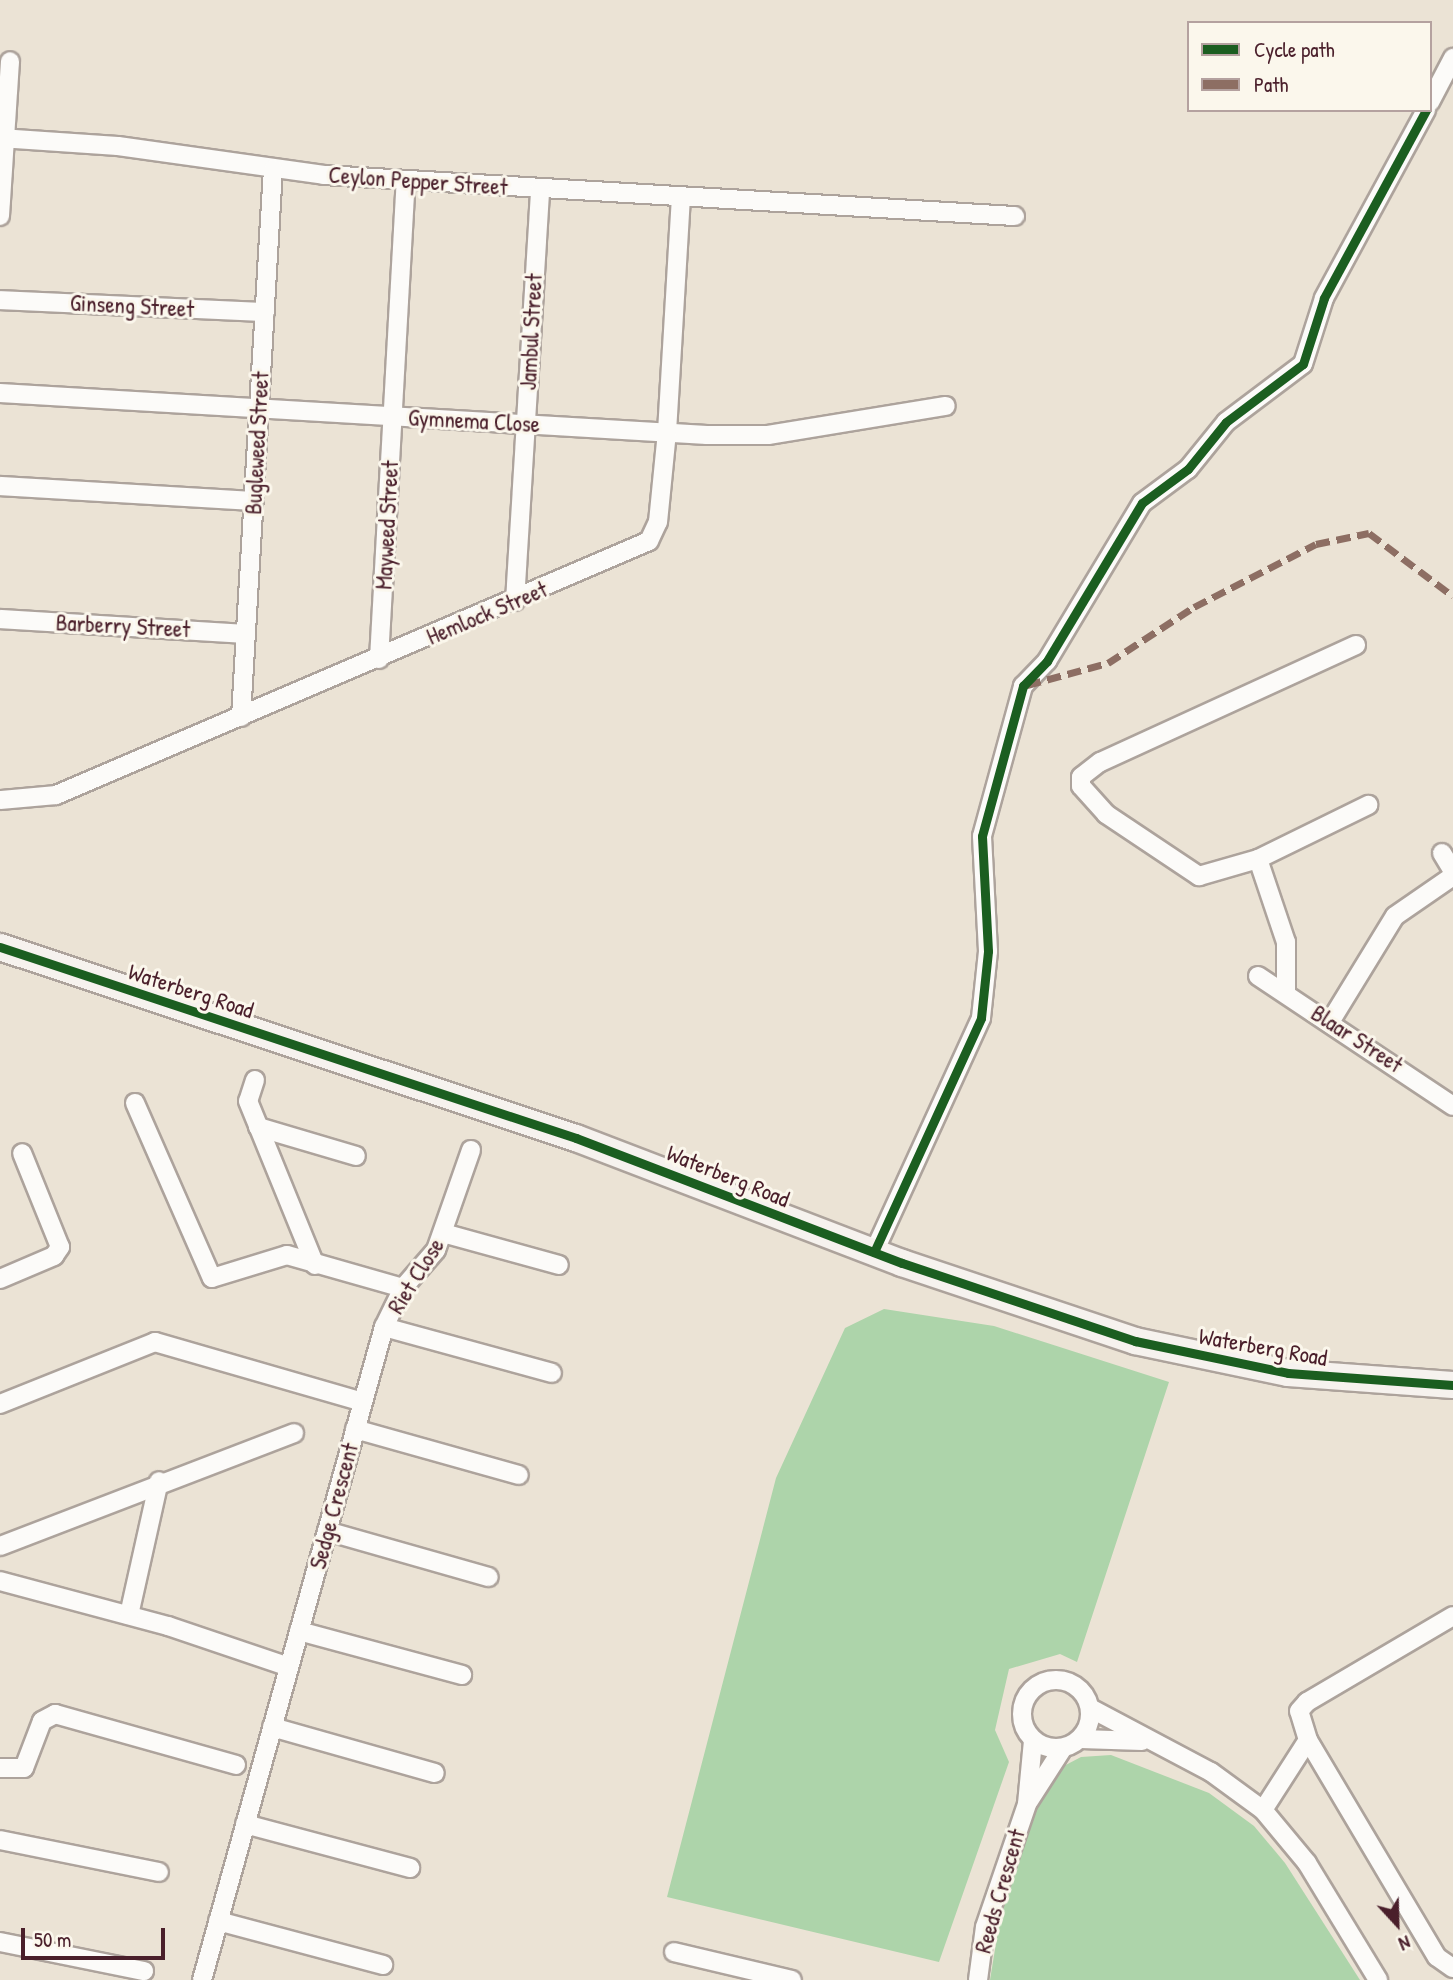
<!DOCTYPE html>
<style>
body{margin:0}
#map{position:relative;width:1453px;height:1980px;overflow:hidden;background:#ebe3d5;font-family:"Patrick Hand",sans-serif}
div>[style]{position:absolute}
.green>*{inset:0;background:#add4aa}
.roads{filter:drop-shadow(2px 0 #ada39c) drop-shadow(-2px 0 #ada39c) drop-shadow(0 2px #ada39c) drop-shadow(0 -2px #ada39c)}
.street>*{height:18px;margin:-9px;padding:0 9px;transform-origin:9px;border-radius:9px;background:#fcfbf9}
.street>.ring{margin:-9px;padding:0;box-sizing:content-box;background:none;border:18px solid #fcfbf9;border-radius:50%}
.secondary>*{height:26px;margin:-13px;padding:0 13px;transform-origin:13px;border-radius:13px;background:#f6f2ee}
.quiet>*{height:7px;margin-top:-3.5px;transform-origin:0;background:repeating-linear-gradient(90deg,#8d6e63 0 14px,transparent 0 21px)}
.cycleway>*{height:9px;margin:-4.5px;padding:0 4.5px;transform-origin:4.5px;border-radius:4.5px;background:#1b5e20}
span{translate:-50% -50%;white-space:nowrap;text-align:center;line-height:1.15;-webkit-text-stroke:6px #fbf7ec;paint-order:stroke}
.street-label{font-size:23px;color:#4a1f2b}
.legend{position:absolute;left:1187px;top:21px;width:245px;height:91px;box-sizing:border-box;background:#fbf7ec;border:2px solid #b4a19f;margin:0;padding:9px 12px;list-style:none;font-size:21px;color:#4a1f2b}
.legend li{display:flex;align-items:center;gap:14px;height:35px}
.legend b{width:35px;border:2px solid #b4a19f}
.north{position:absolute;left:1362px;top:1889px;width:70px;height:70px;-webkit-text-stroke:5px #fbf7ec;paint-order:stroke;rotate:158deg;font-size:19px;font-weight:700;line-height:28px;text-align:center;color:#4a1f2b}
.north::after{content:'';display:block;margin:auto;width:24px;height:32px;background:#4a1f2b;clip-path:polygon(50% 0,100% 100%,50% 72%,0 100%)}
.scale{position:absolute;left:21px;top:1928px;width:144px;height:32px;box-sizing:border-box;border:4px solid #4a1f2b;border-top:0;padding-left:9px;font-size:21px;line-height:24px;white-space:nowrap;color:#4a1f2b;-webkit-text-stroke:5px #fbf7ec;paint-order:stroke}
</style>
<div id="map">
<div class="green">
<div style="clip-path:polygon(884px 1309px,994px 1326px,1169px 1382px,1077px 1662px,1060px 1654px,1009px 1669px,995px 1730px,1009px 1762px,939px 1962px,667px 1897px,776px 1478px,845px 1328px)"></div>
<div style="clip-path:polygon(1111px 1755px,1209px 1793px,1254px 1826px,1285px 1863px,1360px 1980px,990px 1980px,1000px 1919px,1035px 1801px,1060px 1768px,1081px 1757px)"></div>
</div>
<div class="roads">
<div class="street">
<div style="left:1430px;top:102px;width:50px;rotate:-62.4deg"></div>
<div style="left:0;top:138px;width:118px;rotate:3.9deg"></div>
<div style="left:118px;top:146px;width:208px;rotate:8deg"></div>
<div style="left:324px;top:175px;width:692px;rotate:3.4deg"></div>
<div style="left:0;top:216px;width:155px;rotate:-86.3deg"></div>
<div style="left:0;top:300px;width:265px;rotate:2.6deg"></div>
<div style="left:0;top:393px;width:708px;rotate:3.4deg"></div>
<div style="left:707px;top:435px;width:61px"></div>
<div style="left:768px;top:435px;width:180px;rotate:-9.3deg"></div>
<div style="left:0;top:486px;width:253px;rotate:3.4deg"></div>
<div style="left:515px;top:601px;width:412px;rotate:-86.5deg"></div>
<div style="left:0;top:619px;width:246px;rotate:3.5deg"></div>
<div style="left:1356px;top:645px;width:281px;rotate:155.4deg"></div>
<div style="left:1100px;top:762px;width:24px;rotate:142deg"></div>
<div style="left:1081px;top:777px;width:9px;rotate:90deg"></div>
<div style="left:1081px;top:786px;width:38px;rotate:48deg"></div>
<div style="left:1106px;top:814px;width:112px;rotate:33.7deg"></div>
<div style="left:1199px;top:876px;width:61px;rotate:-16.1deg"></div>
<div style="left:1258px;top:859px;width:123px;rotate:-26.1deg"></div>
<div style="left:379px;top:659px;width:479px;rotate:-86.8deg"></div>
<div style="left:241px;top:717px;width:549px;rotate:-86.66deg"></div>
<div style="left:0;top:800px;width:56px;rotate:-5.1deg"></div>
<div style="left:56px;top:795px;width:645px;rotate:-23.19deg"></div>
<div style="left:649px;top:541px;width:21px;rotate:-65deg"></div>
<div style="left:658px;top:522px;width:90px;rotate:-84.3deg"></div>
<div style="left:667px;top:432px;width:235px;rotate:-86.6deg"></div>
<div style="left:1442px;top:853px;width:21px;rotate:59deg"></div>
<div style="left:1258px;top:859px;width:88px;rotate:71.4deg"></div>
<div style="left:1286px;top:942px;width:52px;rotate:90deg"></div>
<div style="left:1258px;top:976px;width:234px;rotate:33.7deg"></div>
<div style="left:1330px;top:1022px;width:124px;rotate:-58.5deg"></div>
<div style="left:1395px;top:916px;width:70px;rotate:-34.6deg"></div>
<div style="left:255px;top:1080px;width:22px;rotate:108deg"></div>
<div style="left:248px;top:1101px;width:177px;rotate:67.8deg"></div>
<div style="left:135px;top:1103px;width:191px;rotate:66.3deg"></div>
<div style="left:212px;top:1278px;width:78px;rotate:-17deg"></div>
<div style="left:287px;top:1255px;width:121px;rotate:15.9deg"></div>
<div style="left:258px;top:1127px;width:102px;rotate:16.5deg"></div>
<div style="left:443px;top:1233px;width:120px;rotate:15.4deg"></div>
<div style="left:874px;top:1252px;width:257px;rotate:-65.4deg"></div>
<div style="left:981px;top:1018px;width:67px;rotate:-84deg"></div>
<div style="left:988px;top:951px;width:115px;rotate:-93deg"></div>
<div style="left:982px;top:836px;width:156px;rotate:-74.7deg"></div>
<div style="left:1023px;top:686px;width:35px;rotate:-46deg"></div>
<div style="left:1047px;top:661px;width:184px;rotate:-59deg"></div>
<div style="left:1142px;top:503px;width:57px;rotate:-36.5deg"></div>
<div style="left:1188px;top:469px;width:60px;rotate:-51deg"></div>
<div style="left:1226px;top:422px;width:96px;rotate:-37deg"></div>
<div style="left:1303px;top:364px;width:69px;rotate:-72.3deg"></div>
<div style="left:1324px;top:298px;width:214px;rotate:-61.5deg"></div>
<div style="left:0;top:1279px;width:59px;rotate:-23.1deg"></div>
<div style="left:54px;top:1256px;width:11px;rotate:-56deg"></div>
<div style="left:60px;top:1247px;width:101px;rotate:-112deg"></div>
<div style="left:384px;top:1327px;width:174px;rotate:15.3deg"></div>
<div style="left:0;top:1404px;width:167px;rotate:-21.8deg"></div>
<div style="left:155px;top:1342px;width:216px;rotate:16.1deg"></div>
<div style="left:355px;top:1429px;width:170px;rotate:15.7deg"></div>
<div style="left:327px;top:1531px;width:168px;rotate:15.9deg"></div>
<div style="left:0;top:1546px;width:315px;rotate:-21deg"></div>
<div style="left:0;top:1581px;width:174px;rotate:15deg"></div>
<div style="left:168px;top:1626px;width:128px;rotate:18.7deg"></div>
<div style="left:129px;top:1615px;width:137px;rotate:-77.4deg"></div>
<div style="left:299px;top:1631px;width:169px;rotate:15.1deg"></div>
<div class="ring" style="left:1022px;top:1680px;width:50px;height:50px"></div>
<div style="left:1090px;top:1708px;width:137px;rotate:27.9deg"></div>
<div style="left:1211px;top:1772px;width:64px;rotate:36.2deg"></div>
<div style="left:1263px;top:1810px;width:69px;rotate:50.3deg"></div>
<div style="left:1307px;top:1863px;width:137px;rotate:58.7deg"></div>
<div style="left:272px;top:1727px;width:169px;rotate:15.8deg"></div>
<div style="left:1081px;top:1739px;width:61px;rotate:1.9deg"></div>
<div style="left:1308px;top:1740px;width:30px;rotate:-107deg"></div>
<div style="left:1299px;top:1711px;width:12px;rotate:-48deg"></div>
<div style="left:1307px;top:1702px;width:169px;rotate:-30.5deg"></div>
<div style="left:0;top:1768px;width:24px"></div>
<div style="left:24px;top:1768px;width:50px;rotate:-69deg"></div>
<div style="left:42px;top:1721px;width:15px;rotate:-28deg"></div>
<div style="left:55px;top:1714px;width:188px;rotate:15.7deg"></div>
<div style="left:1029px;top:1801px;width:63px;rotate:-57.3deg"></div>
<div style="left:1263px;top:1810px;width:83px;rotate:-57.3deg"></div>
<div style="left:1308px;top:1740px;width:252px;rotate:59.3deg"></div>
<div style="left:1437px;top:1957px;width:19px;rotate:35deg"></div>
<div style="left:245px;top:1824px;width:171px;rotate:14.9deg"></div>
<div style="left:0;top:1840px;width:162px;rotate:11.4deg"></div>
<div style="left:218px;top:1921px;width:171px;rotate:14.9deg"></div>
<div style="left:0;top:1942px;width:147px;rotate:11.4deg"></div>
<div style="left:674px;top:1952px;width:121px;rotate:13.3deg"></div>
<div style="left:202px;top:1980px;width:678px;rotate:-74.43deg"></div>
<div style="left:384px;top:1327px;width:43px;rotate:-64deg"></div>
<div style="left:403px;top:1288px;width:50px;rotate:-49deg"></div>
<div style="left:436px;top:1250px;width:106px;rotate:-70.7deg"></div>
<div style="left:978px;top:1980px;width:53px;rotate:-82.5deg"></div>
<div style="left:985px;top:1927px;width:130px;rotate:-71.1deg"></div>
<div style="left:1027px;top:1804px;width:63px;rotate:-84.6deg"></div>
</div>
<div class="secondary">
<div style="left:0;top:947px;width:607px;rotate:18.35deg"></div>
<div style="left:576px;top:1138px;width:349px;rotate:21deg"></div>
<div style="left:902px;top:1263px;width:246px;rotate:18.5deg"></div>
<div style="left:1135px;top:1341px;width:156px;rotate:11.8deg"></div>
<div style="left:1288px;top:1373px;width:165px;rotate:4.2deg"></div>
</div>
</div>
<div class="quiet">
<div style="left:1027px;top:685px;width:84px;rotate:-15.2deg"></div>
<div style="left:1108px;top:663px;width:103px;rotate:-33.1deg"></div>
<div style="left:1194px;top:607px;width:137px;rotate:-27.3deg"></div>
<div style="left:1316px;top:544px;width:54px;rotate:-11.7deg"></div>
<div style="left:1369px;top:533px;width:105px;rotate:36.9deg"></div>
</div>
<div class="cycleway">
<div style="left:0;top:947px;width:607px;rotate:18.35deg"></div>
<div style="left:576px;top:1138px;width:349px;rotate:21deg"></div>
<div style="left:902px;top:1263px;width:246px;rotate:18.5deg"></div>
<div style="left:1135px;top:1341px;width:156px;rotate:11.8deg"></div>
<div style="left:1288px;top:1373px;width:165px;rotate:4.2deg"></div>
<div style="left:874px;top:1252px;width:257px;rotate:-65.4deg"></div>
<div style="left:981px;top:1018px;width:67px;rotate:-84deg"></div>
<div style="left:988px;top:951px;width:115px;rotate:-93deg"></div>
<div style="left:982px;top:836px;width:156px;rotate:-74.7deg"></div>
<div style="left:1023px;top:686px;width:35px;rotate:-46deg"></div>
<div style="left:1047px;top:661px;width:184px;rotate:-59deg"></div>
<div style="left:1142px;top:503px;width:57px;rotate:-36.5deg"></div>
<div style="left:1188px;top:469px;width:60px;rotate:-51deg"></div>
<div style="left:1226px;top:422px;width:96px;rotate:-37deg"></div>
<div style="left:1303px;top:364px;width:69px;rotate:-72.3deg"></div>
<div style="left:1324px;top:298px;width:214px;rotate:-61.5deg"></div>
</div>
<div class="street-label">
<span style="left:418px;top:181px;rotate:4deg">Ceylon Pepper Street</span>
<span style="left:132px;top:306px;rotate:3deg">Ginseng Street</span>
<span style="left:531px;top:332px;rotate:-87deg">Jambul Street</span>
<span style="left:474px;top:421px;rotate:3deg">Gymnema Close</span>
<span style="left:257px;top:443px;rotate:-87deg">Bugleweed Street</span>
<span style="left:387px;top:525px;rotate:-87deg">Mayweed Street</span>
<span style="left:487px;top:613px;rotate:-23deg">Hemlock Street</span>
<span style="left:123px;top:626px;rotate:3deg">Barberry Street</span>
<span style="left:191px;top:991px;rotate:18deg">Waterberg Road</span>
<span style="left:1357px;top:1039px;rotate:33deg">Blaar Street</span>
<span style="left:728px;top:1176px;rotate:22deg">Waterberg Road</span>
<span style="left:416px;top:1276px;rotate:-58deg">Riet Close</span>
<span style="left:1263px;top:1347px;rotate:10deg">Waterberg Road</span>
<span style="left:334px;top:1506px;rotate:-75deg">Sedge Crescent</span>
<span style="left:1000px;top:1891px;rotate:-74deg">Reeds Crescent</span>
</div>
<ul class="legend">
<li><b style="height:9px;background:#1b5e20"></b>Cycle path</li>
<li><b style="height:9px;background:#8d6e63"></b>Path</li>
</ul>
<div class="north">N</div>
<div class="scale">50 m</div>
</div>
